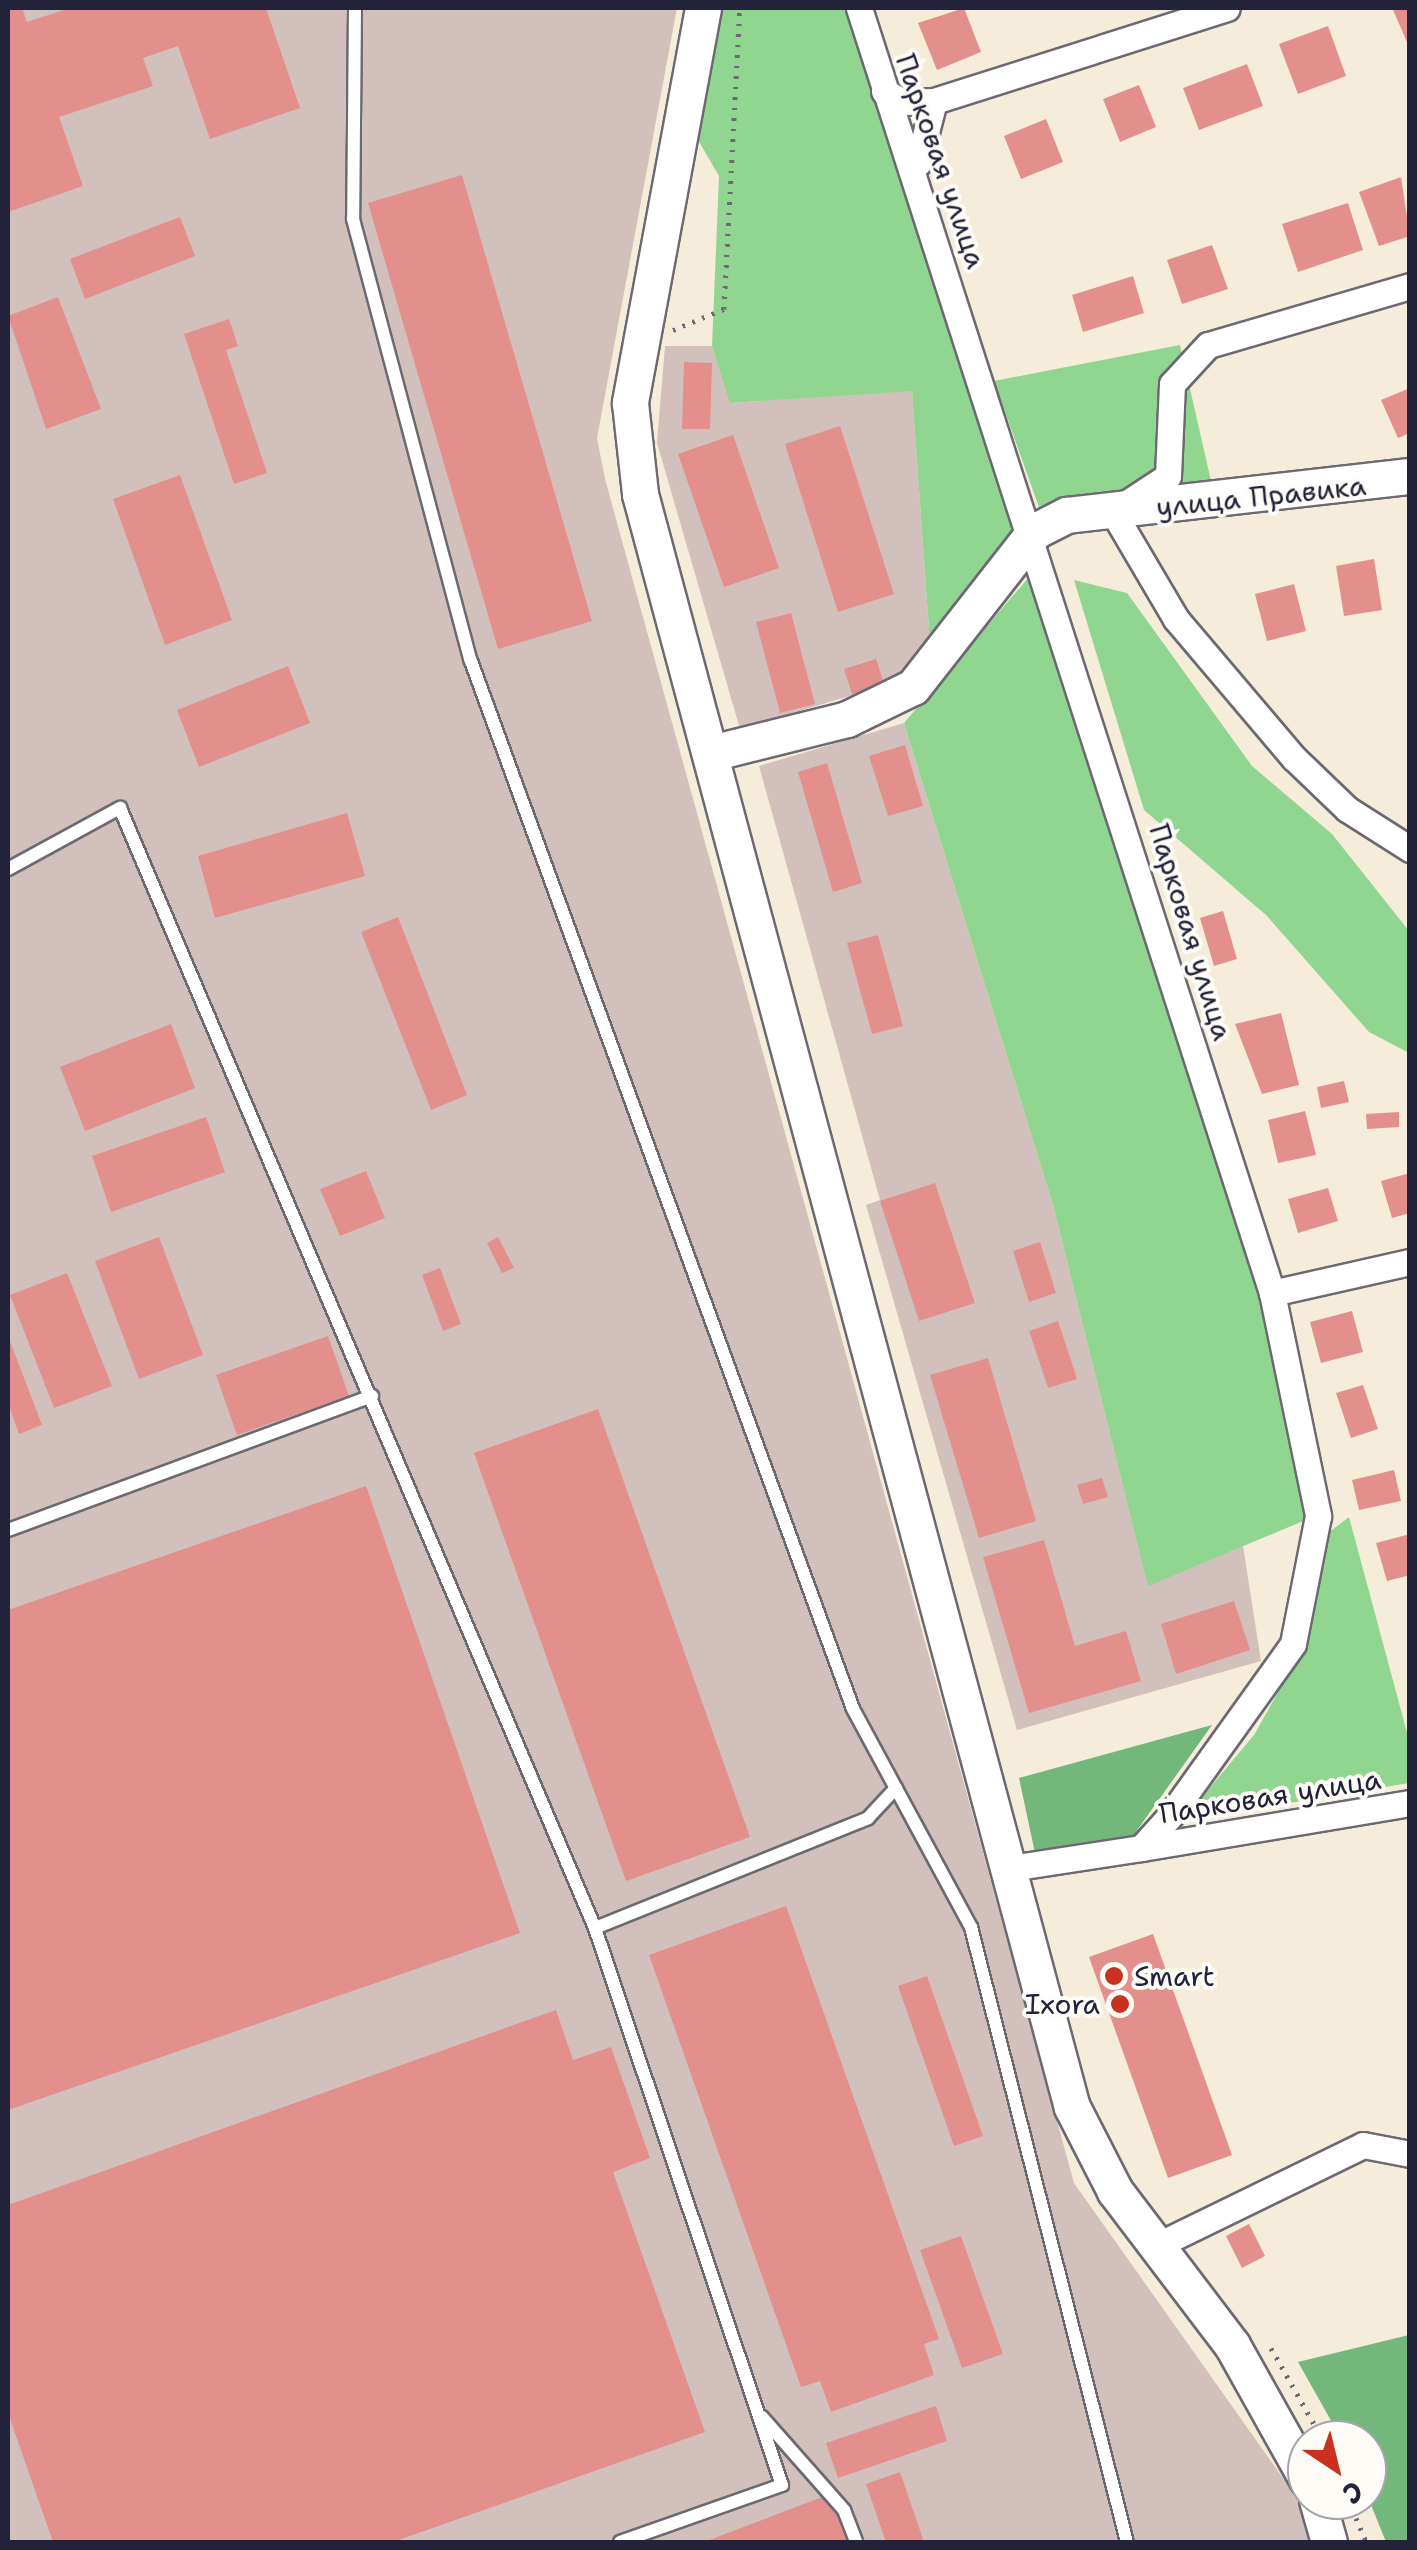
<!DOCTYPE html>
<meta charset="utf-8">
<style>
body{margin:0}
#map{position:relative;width:1417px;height:2550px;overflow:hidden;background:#f5edd9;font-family:"Shantell Sans",sans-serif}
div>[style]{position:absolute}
.industrial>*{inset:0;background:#d1c0bc}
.green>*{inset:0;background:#90d690}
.forest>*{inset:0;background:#74b77a}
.building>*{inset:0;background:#e3908d}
.path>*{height:5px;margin-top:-2.5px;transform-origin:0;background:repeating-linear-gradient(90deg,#6c6972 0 2.5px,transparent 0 10.5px)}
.roads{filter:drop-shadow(2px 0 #6c6972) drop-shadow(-2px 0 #6c6972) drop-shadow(0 2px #6c6972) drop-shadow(0 -2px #6c6972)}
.lane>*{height:12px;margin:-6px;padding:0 6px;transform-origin:6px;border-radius:6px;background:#fff}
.street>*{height:25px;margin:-12.5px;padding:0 12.5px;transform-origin:12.5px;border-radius:12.5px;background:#fff}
.secondary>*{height:35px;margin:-17.5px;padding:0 17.5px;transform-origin:17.5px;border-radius:17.5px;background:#fff}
.dots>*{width:28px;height:28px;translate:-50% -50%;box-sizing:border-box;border:5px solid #fdfcf7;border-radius:50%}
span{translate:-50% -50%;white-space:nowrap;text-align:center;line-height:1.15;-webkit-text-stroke:8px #fdfcf7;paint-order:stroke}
.street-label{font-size:28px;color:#22223b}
.poi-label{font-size:28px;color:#22223b}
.left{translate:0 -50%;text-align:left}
.right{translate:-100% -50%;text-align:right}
.frame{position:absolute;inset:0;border:10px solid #22223b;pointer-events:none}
.north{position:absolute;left:1287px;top:2420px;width:100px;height:100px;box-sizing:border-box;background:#fdfcf7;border:2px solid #a5a5ac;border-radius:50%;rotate:145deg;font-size:28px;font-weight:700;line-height:40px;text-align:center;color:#22223b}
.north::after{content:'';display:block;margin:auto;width:35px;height:45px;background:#c8321e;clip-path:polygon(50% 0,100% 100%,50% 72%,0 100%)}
</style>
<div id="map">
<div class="industrial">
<div style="clip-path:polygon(8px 8px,677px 8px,597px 438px,605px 479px,1074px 2183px,1307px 2512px,1315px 2542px,8px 2542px)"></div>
<div style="clip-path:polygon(665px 346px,712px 346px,731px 403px,912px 390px,930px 644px,899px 681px,740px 729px,657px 443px)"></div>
<div style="clip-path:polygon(904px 723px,1053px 1205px,1148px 1585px,1243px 1546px,1261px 1661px,1017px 1730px,866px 1205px,880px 1200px,759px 766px)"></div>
</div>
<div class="green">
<div style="clip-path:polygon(721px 8px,869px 8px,1016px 529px,930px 644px,912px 391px,730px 403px,712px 346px,719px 176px,698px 140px)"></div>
<div style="clip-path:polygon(1180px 345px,1214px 494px,1040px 510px,994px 381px)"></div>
<div style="clip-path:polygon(1035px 570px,1263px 1298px,1308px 1519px,1148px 1586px,1053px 1205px,904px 723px)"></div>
<div style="clip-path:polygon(1074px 580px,1127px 593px,1252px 766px,1332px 834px,1409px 931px,1409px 1053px,1369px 1032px,1266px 915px,1144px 810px)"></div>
<div style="clip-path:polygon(1349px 1517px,1409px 1740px,1409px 1783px,1182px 1821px,1254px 1735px,1304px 1646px,1328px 1533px)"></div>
</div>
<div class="forest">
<div style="clip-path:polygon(1212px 1725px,1133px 1836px,1035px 1853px,1019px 1778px)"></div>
<div style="clip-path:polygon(1409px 2335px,1409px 2542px,1386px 2542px,1367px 2495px,1367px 2440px,1342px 2440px,1298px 2362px)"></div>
</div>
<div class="building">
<div style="clip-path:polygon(8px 8px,22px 8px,27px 22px,70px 8px,266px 8px,300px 108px,210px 139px,178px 46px,143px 58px,153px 86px,59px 117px,83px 186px,8px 212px)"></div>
<div style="clip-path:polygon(964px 8px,981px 52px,937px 70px,918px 23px)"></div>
<div style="clip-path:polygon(1400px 8px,1410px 8px,1410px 49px,1393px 10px)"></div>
<div style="clip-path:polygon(1328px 26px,1346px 76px,1298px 94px,1279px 44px)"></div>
<div style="clip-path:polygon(1247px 64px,1263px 106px,1199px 130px,1183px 88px)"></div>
<div style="clip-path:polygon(1139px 85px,1156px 127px,1120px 142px,1103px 99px)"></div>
<div style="clip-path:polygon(1046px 119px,1063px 162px,1021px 179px,1004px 136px)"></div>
<div style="clip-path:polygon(462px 175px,592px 621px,498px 649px,368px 203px)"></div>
<div style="clip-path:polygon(1401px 177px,1410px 236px,1379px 246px,1359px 192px)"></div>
<div style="clip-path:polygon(1348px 203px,1363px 250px,1298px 272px,1282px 224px)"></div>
<div style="clip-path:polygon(180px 217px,195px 256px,85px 299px,70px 259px)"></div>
<div style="clip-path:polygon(1212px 245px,1228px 289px,1182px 304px,1167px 260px)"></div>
<div style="clip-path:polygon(1133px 276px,1144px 313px,1083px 332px,1072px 295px)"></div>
<div style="clip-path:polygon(58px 297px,101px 409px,46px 429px,8px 316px)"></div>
<div style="clip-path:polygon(229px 319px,238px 346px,226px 350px,267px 473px,234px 484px,184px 334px)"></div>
<div style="clip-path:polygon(684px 362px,712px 363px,710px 429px,682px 429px)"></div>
<div style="clip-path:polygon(1410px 388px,1410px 433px,1398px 438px,1381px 400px)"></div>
<div style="clip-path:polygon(840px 426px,894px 594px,838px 612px,785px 444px)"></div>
<div style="clip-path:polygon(733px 435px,779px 568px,724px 587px,678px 454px)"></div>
<div style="clip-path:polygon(180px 475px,232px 620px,165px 645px,113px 499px)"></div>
<div style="clip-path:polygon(1374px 559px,1382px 610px,1344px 616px,1336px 566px)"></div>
<div style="clip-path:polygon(1294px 584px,1306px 631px,1267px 641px,1255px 594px)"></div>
<div style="clip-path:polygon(791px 613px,815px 704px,780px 713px,756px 622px)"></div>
<div style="clip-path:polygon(876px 659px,884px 683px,852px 694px,844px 669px)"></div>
<div style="clip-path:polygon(288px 666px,310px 723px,199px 767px,177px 710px)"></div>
<div style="clip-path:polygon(905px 745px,923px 806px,888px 816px,869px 756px)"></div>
<div style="clip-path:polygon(827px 763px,862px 883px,833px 892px,798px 772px)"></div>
<div style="clip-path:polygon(347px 813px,365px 876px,215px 918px,198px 856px)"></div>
<div style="clip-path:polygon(1223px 911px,1237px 959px,1214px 966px,1200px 918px)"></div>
<div style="clip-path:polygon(398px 917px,467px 1095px,431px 1110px,361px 932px)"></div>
<div style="clip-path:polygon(878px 935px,903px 1026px,872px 1034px,847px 943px)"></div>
<div style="clip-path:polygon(1281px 1013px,1299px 1085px,1262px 1094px,1235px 1024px)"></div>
<div style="clip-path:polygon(171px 1024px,195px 1088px,85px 1131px,60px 1067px)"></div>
<div style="clip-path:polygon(1344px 1081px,1349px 1102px,1321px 1108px,1317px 1087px)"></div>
<div style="clip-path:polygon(1305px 1111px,1316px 1155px,1278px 1163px,1268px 1120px)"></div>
<div style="clip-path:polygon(1399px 1112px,1399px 1127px,1367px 1129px,1366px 1114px)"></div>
<div style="clip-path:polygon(206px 1117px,225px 1172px,111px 1212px,92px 1156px)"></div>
<div style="clip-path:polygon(366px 1171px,385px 1218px,340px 1236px,320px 1189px)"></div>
<div style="clip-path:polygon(1410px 1173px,1410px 1213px,1392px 1218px,1381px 1181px)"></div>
<div style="clip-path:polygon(935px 1183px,975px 1303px,919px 1321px,880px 1201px)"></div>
<div style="clip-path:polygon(1328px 1188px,1338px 1221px,1298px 1233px,1288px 1199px)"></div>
<div style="clip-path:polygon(159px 1237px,203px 1355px,139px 1379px,95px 1261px)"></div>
<div style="clip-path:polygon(498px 1237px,514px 1268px,502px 1273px,487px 1243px)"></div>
<div style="clip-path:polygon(1040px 1242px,1056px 1293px,1029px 1302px,1013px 1251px)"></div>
<div style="clip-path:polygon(440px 1268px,461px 1324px,443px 1331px,422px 1275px)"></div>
<div style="clip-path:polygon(67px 1273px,112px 1386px,54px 1408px,10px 1295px)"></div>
<div style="clip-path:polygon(1352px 1311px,1363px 1352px,1321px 1363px,1310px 1322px)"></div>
<div style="clip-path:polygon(1058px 1321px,1077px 1379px,1048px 1388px,1029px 1331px)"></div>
<div style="clip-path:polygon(8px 1336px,42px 1425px,19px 1434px,8px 1403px)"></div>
<div style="clip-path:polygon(328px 1336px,349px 1396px,237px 1435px,216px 1375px)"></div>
<div style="clip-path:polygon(988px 1358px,1036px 1521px,979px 1538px,930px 1375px)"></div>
<div style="clip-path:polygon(1363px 1385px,1378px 1429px,1351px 1438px,1336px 1393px)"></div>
<div style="clip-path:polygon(598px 1409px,750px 1837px,626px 1881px,474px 1453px)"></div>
<div style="clip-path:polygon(1394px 1470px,1401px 1501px,1359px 1510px,1352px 1480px)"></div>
<div style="clip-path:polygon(1102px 1478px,1108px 1497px,1083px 1504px,1077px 1485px)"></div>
<div style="clip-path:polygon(366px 1486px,520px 1933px,8px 2110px,8px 1610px)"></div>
<div style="clip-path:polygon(1410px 1534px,1410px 1575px,1387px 1581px,1376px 1543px)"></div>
<div style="clip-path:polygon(1044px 1540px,1075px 1646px,1126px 1631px,1141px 1681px,1029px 1713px,983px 1557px)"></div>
<div style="clip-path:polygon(1234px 1601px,1250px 1650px,1176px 1674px,1161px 1624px)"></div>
<div style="clip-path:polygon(786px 1906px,939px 2339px,924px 2344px,934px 2375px,831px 2412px,820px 2381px,801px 2387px,649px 1955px)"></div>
<div style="clip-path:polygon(1153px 1934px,1232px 2155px,1168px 2178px,1089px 1957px)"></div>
<div style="clip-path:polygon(927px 1976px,983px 2136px,954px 2146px,898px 1986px)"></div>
<div style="clip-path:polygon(556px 2010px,573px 2060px,611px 2047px,650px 2158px,613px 2172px,705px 2432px,393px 2542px,53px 2542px,8px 2413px,8px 2205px)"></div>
<div style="clip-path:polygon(1249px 2224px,1265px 2256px,1242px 2268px,1226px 2236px)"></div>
<div style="clip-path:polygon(961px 2236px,1003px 2354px,962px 2368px,920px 2250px)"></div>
<div style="clip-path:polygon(936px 2406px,947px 2441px,838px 2478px,826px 2443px)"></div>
<div style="clip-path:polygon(900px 2472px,924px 2542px,886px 2542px,866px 2484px)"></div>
<div style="clip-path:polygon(830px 2494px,849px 2542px,704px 2542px)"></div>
</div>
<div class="path">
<div style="left:673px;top:330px;width:55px;rotate:-22.4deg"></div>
<div style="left:724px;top:309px;width:301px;rotate:-87deg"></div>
<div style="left:1271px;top:2348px;width:106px;rotate:60.5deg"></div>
<div style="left:1356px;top:2518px;width:26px;rotate:67deg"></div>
</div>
<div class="roads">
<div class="lane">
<div style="left:355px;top:8px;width:211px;rotate:90.5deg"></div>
<div style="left:353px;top:219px;width:457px;rotate:75.1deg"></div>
<div style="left:471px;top:661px;width:1115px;rotate:69.97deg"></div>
<div style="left:853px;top:1709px;width:248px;rotate:61.6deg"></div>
<div style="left:971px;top:1927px;width:634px;rotate:75.77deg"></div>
<div style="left:8px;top:869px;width:128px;rotate:-28.6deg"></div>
<div style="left:120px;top:808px;width:1217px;rotate:67.02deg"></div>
<div style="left:8px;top:1530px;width:388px;rotate:-20.2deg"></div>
<div style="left:762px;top:2417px;width:124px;rotate:48.6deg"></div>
<div style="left:844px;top:2510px;width:34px;rotate:69deg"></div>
<div style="left:620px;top:2542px;width:172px;rotate:-19.4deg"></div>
<div style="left:782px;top:2485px;width:588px;rotate:-108.56deg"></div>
<div style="left:595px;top:1928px;width:294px;rotate:-21.9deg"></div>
<div style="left:868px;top:1818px;width:41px;rotate:-47deg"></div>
</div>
<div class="street">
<div style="left:859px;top:8px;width:1350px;rotate:72.18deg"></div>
<div style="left:1272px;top:1293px;width:228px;rotate:78.3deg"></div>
<div style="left:1318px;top:1516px;width:130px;rotate:101.1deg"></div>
<div style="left:1293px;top:1644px;width:211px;rotate:125.6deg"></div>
<div style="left:1170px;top:1816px;width:43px;rotate:132.2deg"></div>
<div style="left:1141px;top:1848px;width:132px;rotate:171.3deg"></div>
<div style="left:884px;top:91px;width:22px;rotate:30deg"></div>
<div style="left:903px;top:102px;width:31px;rotate:-2deg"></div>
<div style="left:934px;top:101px;width:307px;rotate:-17.6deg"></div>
<div style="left:918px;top:163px;width:64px;rotate:-75.5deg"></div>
<div style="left:1410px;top:286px;width:210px;rotate:163.7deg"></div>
<div style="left:1208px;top:345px;width:53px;rotate:132.7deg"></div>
<div style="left:1172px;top:384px;width:92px;rotate:92.5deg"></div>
<div style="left:1168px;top:476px;width:66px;rotate:146.8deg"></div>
<div style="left:1113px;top:512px;width:124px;rotate:59.5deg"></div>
<div style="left:1176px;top:619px;width:182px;rotate:49.7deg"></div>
<div style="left:1294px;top:758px;width:74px;rotate:43.9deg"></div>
<div style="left:1347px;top:809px;width:75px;rotate:32.4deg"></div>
<div style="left:1272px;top:1293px;width:141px;rotate:-12.7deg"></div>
<div style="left:1141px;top:1848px;width:273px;rotate:-9.5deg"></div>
<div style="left:1156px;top:2246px;width:230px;rotate:-26deg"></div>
<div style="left:1363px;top:2145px;width:48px;rotate:10.8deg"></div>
</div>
<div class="secondary">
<div style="left:703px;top:8px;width:402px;rotate:100.5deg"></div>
<div style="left:630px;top:403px;width:92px;rotate:83.7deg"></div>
<div style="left:640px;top:494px;width:1670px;rotate:75.01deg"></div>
<div style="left:1072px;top:2107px;width:94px;rotate:62.9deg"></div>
<div style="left:1115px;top:2191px;width:193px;rotate:52.8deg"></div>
<div style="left:1232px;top:2345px;width:154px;rotate:60.8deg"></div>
<div style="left:711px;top:753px;width:140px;rotate:-14deg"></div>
<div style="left:847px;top:719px;width:73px;rotate:-25.9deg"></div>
<div style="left:913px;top:687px;width:198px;rotate:-52deg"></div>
<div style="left:1035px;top:531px;width:36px;rotate:-27deg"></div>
<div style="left:1067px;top:515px;width:345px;rotate:-6.5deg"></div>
<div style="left:1317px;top:2500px;width:44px;rotate:74.1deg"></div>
</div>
</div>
<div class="dots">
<div style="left:1114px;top:1976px;background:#c8321e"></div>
<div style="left:1120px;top:2004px;background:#c8321e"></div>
</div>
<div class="street-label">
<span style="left:941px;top:161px;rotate:71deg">Парковая улица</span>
<span style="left:1261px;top:496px;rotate:-6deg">улица Правика</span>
<span style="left:1191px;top:932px;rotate:73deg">Парковая улица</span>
<span style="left:1270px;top:1796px;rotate:-9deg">Парковая улица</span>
</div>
<div class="poi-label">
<span class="left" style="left:1134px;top:1976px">Smart</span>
<span class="right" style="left:1100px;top:2004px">Ixora</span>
</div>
<div class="frame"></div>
<div class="north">С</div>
</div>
